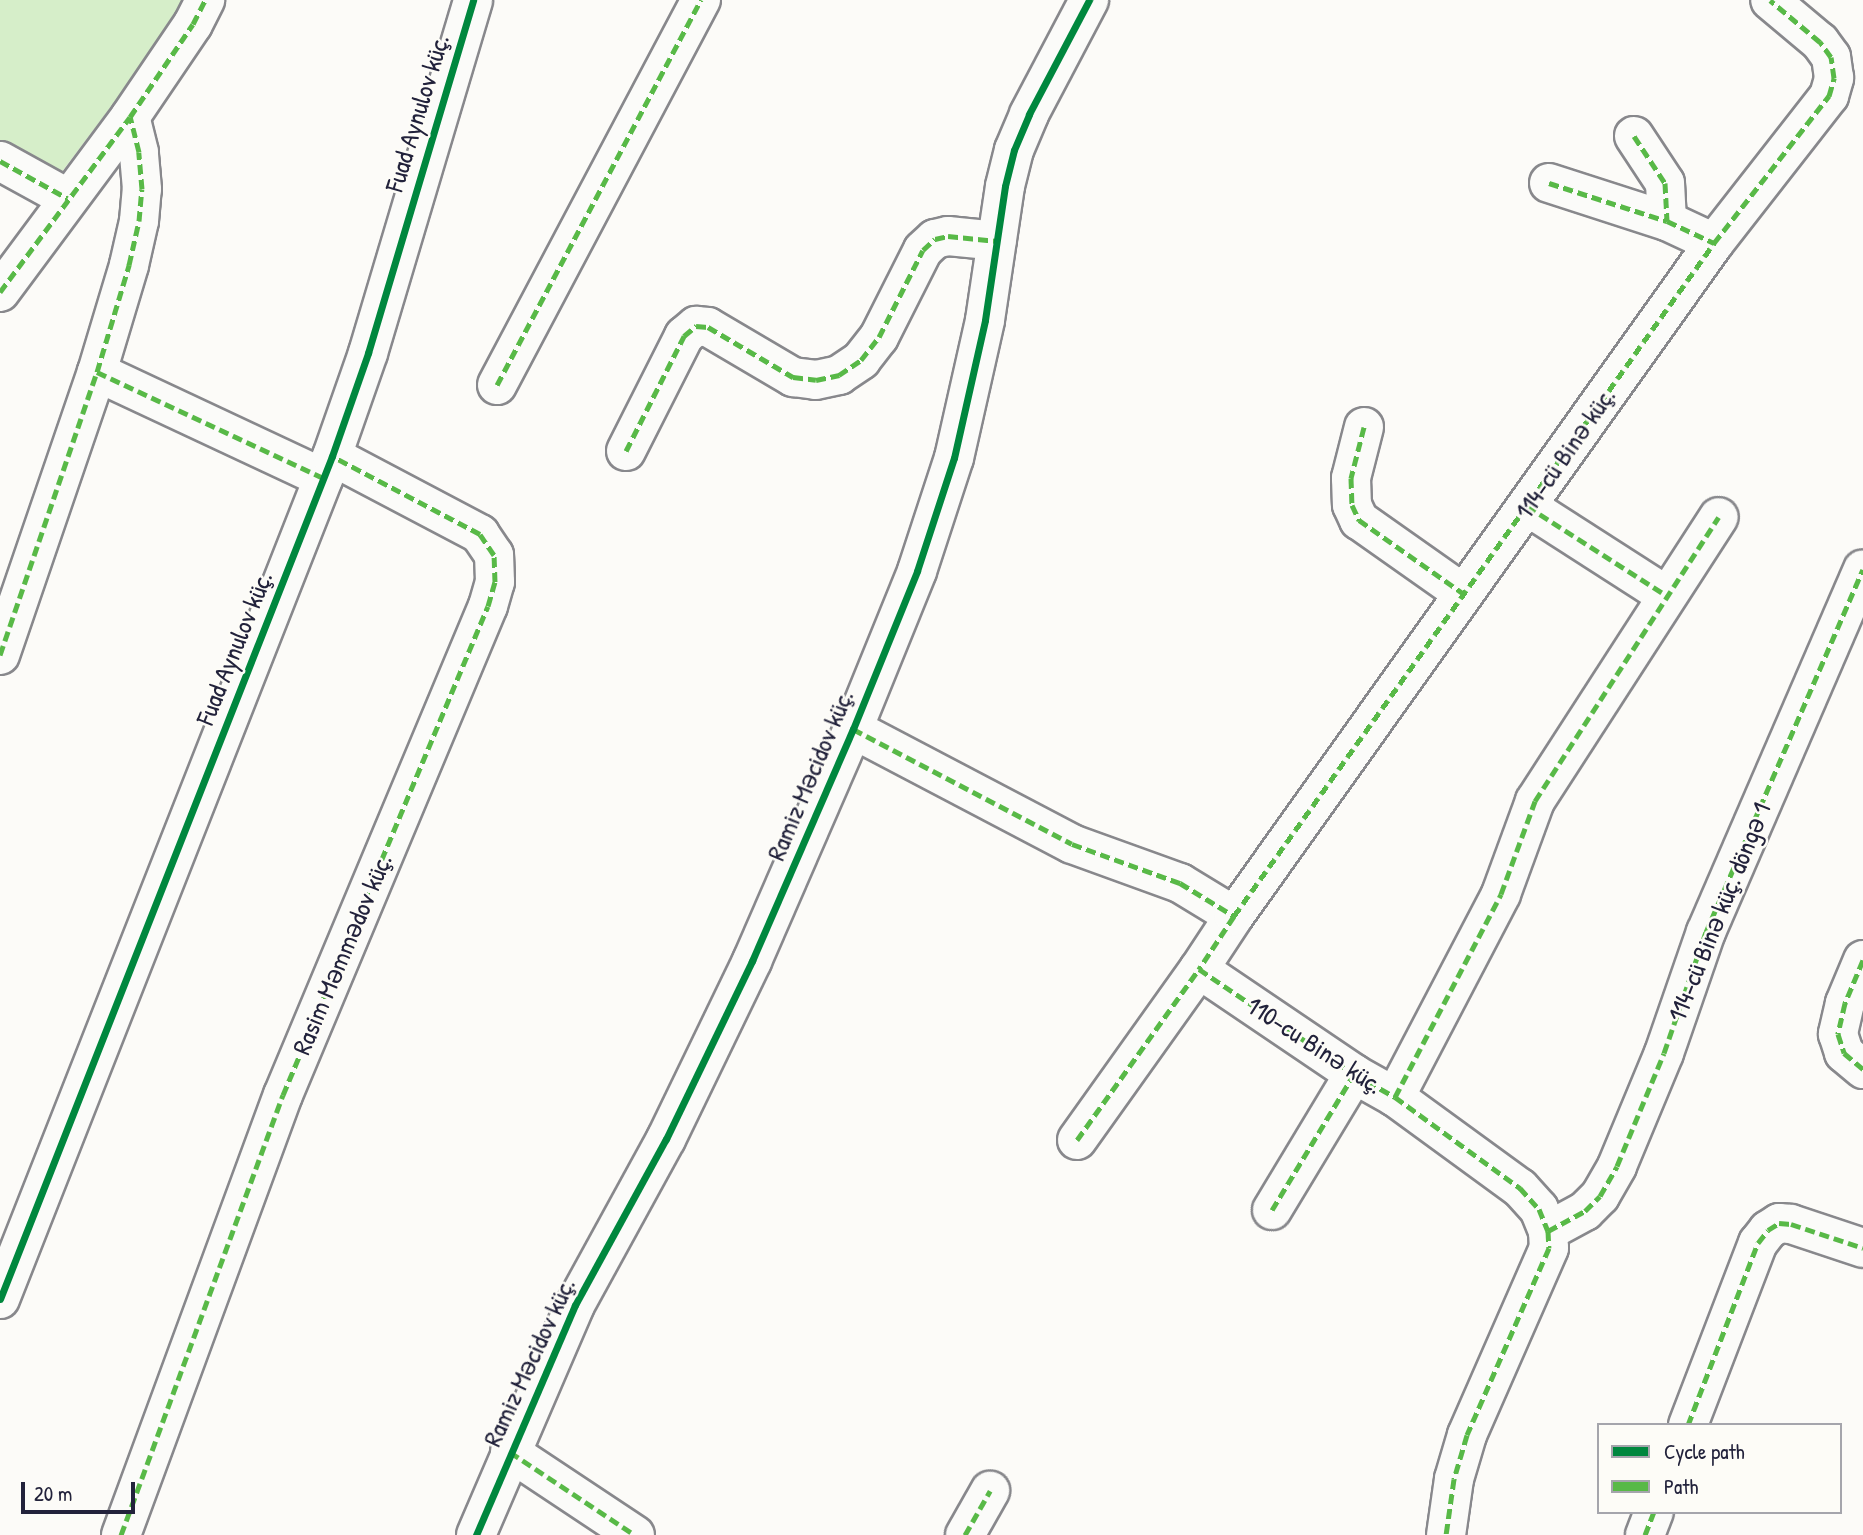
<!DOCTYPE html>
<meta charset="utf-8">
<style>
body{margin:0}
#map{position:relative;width:1863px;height:1535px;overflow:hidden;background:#fcfbf8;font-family:"Patrick Hand",sans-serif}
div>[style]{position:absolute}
.green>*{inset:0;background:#d6eec9}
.roads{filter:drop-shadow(2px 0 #88888c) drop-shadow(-2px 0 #88888c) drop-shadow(0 2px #88888c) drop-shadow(0 -2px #88888c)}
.minor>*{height:38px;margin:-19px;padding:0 19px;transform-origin:19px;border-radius:19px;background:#fbfbf9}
.quiet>*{height:5px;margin-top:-2.5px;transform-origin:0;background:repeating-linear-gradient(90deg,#58b947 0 10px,transparent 0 15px)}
.cycleway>*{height:7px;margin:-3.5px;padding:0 3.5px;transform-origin:3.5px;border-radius:3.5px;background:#00873e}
span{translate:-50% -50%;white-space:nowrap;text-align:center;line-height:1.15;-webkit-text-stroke:5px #fdfcf7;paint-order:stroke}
.street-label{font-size:26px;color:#22223b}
.legend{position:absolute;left:1597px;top:1423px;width:245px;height:91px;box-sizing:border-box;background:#fdfcf7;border:2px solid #a5a5ac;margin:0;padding:9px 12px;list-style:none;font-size:21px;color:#22223b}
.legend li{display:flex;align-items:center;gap:14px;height:35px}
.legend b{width:35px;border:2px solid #a5a5ac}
.scale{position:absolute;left:21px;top:1482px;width:114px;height:32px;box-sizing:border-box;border:4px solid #22223b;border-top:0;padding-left:9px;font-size:21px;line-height:24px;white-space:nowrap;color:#22223b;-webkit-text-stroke:5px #fdfcf7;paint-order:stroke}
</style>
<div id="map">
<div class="green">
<div style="clip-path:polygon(0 0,185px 0,167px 32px,61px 173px,0 142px)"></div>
</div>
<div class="roads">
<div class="minor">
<div style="left:1634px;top:136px;width:56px;rotate:56.6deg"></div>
<div style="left:1665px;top:183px;width:38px;rotate:87deg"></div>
<div style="left:0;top:161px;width:77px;rotate:28.9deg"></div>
<div style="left:1549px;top:183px;width:124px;rotate:17.9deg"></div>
<div style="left:1667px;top:221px;width:52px;rotate:25.1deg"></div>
<div style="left:0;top:292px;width:218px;rotate:-53.4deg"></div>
<div style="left:130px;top:117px;width:112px;rotate:-55.9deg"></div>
<div style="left:193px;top:24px;width:27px;rotate:-63deg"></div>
<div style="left:97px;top:372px;width:250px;rotate:25.1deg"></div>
<div style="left:497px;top:385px;width:436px;rotate:-62.1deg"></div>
<div style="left:1364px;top:427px;width:53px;rotate:104.3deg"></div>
<div style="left:1351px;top:478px;width:27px;rotate:88deg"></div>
<div style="left:1352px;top:505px;width:17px;rotate:65deg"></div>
<div style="left:1359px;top:520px;width:128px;rotate:35.2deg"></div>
<div style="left:626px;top:451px;width:129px;rotate:-63.2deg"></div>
<div style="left:684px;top:336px;width:16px;rotate:-40deg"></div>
<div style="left:696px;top:326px;width:12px;rotate:5deg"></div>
<div style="left:708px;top:327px;width:99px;rotate:30.5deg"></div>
<div style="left:793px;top:377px;width:23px;rotate:7deg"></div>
<div style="left:816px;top:380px;width:24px;rotate:-12deg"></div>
<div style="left:839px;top:375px;width:27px;rotate:-34deg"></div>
<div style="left:861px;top:360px;width:29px;rotate:-52deg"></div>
<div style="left:879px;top:337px;width:97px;rotate:-63.2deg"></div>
<div style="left:923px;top:250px;width:16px;rotate:-43deg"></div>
<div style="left:935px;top:239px;width:13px;rotate:-13deg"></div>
<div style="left:948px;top:236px;width:49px;rotate:5.8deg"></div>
<div style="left:1527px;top:506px;width:166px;rotate:32.7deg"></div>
<div style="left:0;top:655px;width:299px;rotate:-71.1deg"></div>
<div style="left:97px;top:372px;width:112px;rotate:-73.3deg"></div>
<div style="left:129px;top:265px;width:45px;rotate:-77.2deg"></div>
<div style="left:139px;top:221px;width:32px;rotate:-85deg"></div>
<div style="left:142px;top:189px;width:37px;rotate:-95deg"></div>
<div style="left:139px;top:152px;width:36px;rotate:-104deg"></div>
<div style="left:853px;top:729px;width:247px;rotate:27.7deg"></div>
<div style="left:1072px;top:844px;width:115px;rotate:19.9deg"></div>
<div style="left:1180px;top:883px;width:63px;rotate:31.4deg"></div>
<div style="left:1234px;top:916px;width:64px;rotate:123.4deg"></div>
<div style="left:1199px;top:969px;width:187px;rotate:34.1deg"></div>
<div style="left:1354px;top:1074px;width:47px;rotate:29.3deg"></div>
<div style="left:1395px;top:1097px;width:155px;rotate:36.1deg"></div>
<div style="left:1520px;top:1188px;width:28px;rotate:48deg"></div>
<div style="left:1539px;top:1209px;width:24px;rotate:68deg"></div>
<div style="left:1548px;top:1231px;width:17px;rotate:87deg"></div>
<div style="left:1549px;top:1248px;width:204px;rotate:113.7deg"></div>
<div style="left:1467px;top:1435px;width:46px;rotate:106.5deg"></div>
<div style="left:1454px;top:1479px;width:57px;rotate:98.1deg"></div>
<div style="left:1234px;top:916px;width:827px;rotate:-54.5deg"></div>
<div style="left:1714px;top:243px;width:187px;rotate:-52deg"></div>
<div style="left:1829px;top:96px;width:19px;rotate:-74deg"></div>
<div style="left:1834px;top:78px;width:21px;rotate:-98deg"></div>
<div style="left:1831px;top:57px;width:19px;rotate:-126deg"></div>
<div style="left:1820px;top:42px;width:65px;rotate:-140deg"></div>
<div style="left:1863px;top:960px;width:47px;rotate:112.7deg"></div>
<div style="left:1845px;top:1003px;width:32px;rotate:103deg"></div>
<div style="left:1838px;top:1034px;width:20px;rotate:72deg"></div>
<div style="left:1844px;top:1053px;width:25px;rotate:40deg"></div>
<div style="left:1395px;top:1097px;width:229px;rotate:-62.4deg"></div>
<div style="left:1501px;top:894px;width:99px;rotate:-69.9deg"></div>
<div style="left:1535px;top:801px;width:338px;rotate:-57.1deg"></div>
<div style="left:1077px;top:1140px;width:210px;rotate:-54.5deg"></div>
<div style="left:1272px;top:1210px;width:159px;rotate:-58.9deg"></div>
<div style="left:1548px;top:1231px;width:42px;rotate:-28.4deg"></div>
<div style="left:1585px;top:1211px;width:21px;rotate:-45deg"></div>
<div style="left:1600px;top:1196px;width:34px;rotate:-60deg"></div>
<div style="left:1617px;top:1166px;width:122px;rotate:-67.4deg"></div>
<div style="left:1664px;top:1053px;width:128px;rotate:-70.9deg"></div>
<div style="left:1706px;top:932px;width:395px;rotate:-66.6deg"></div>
<div style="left:0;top:1299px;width:906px;rotate:-68.5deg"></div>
<div style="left:332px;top:456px;width:109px;rotate:-70.7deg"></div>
<div style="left:368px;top:353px;width:368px;rotate:-73.4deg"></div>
<div style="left:1688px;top:1425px;width:195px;rotate:-69deg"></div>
<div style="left:1758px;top:1243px;width:16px;rotate:-52deg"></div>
<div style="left:1768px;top:1230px;width:13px;rotate:-32deg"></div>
<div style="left:1779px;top:1223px;width:12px;rotate:5deg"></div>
<div style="left:1791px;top:1224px;width:76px;rotate:18.4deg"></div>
<div style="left:510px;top:1452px;width:150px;rotate:33.6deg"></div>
<div style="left:121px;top:1535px;width:469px;rotate:-69.8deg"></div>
<div style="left:283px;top:1095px;width:530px;rotate:-67.26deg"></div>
<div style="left:488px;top:606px;width:25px;rotate:-74deg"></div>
<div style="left:495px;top:582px;width:27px;rotate:-92deg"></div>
<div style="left:494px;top:555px;width:25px;rotate:-124deg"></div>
<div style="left:480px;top:534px;width:167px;rotate:-152.2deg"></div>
<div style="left:476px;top:1535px;width:250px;rotate:-66.7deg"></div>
<div style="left:575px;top:1305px;width:189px;rotate:-61.3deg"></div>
<div style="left:666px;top:1139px;width:198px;rotate:-64.2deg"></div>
<div style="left:752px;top:961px;width:253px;rotate:-66.5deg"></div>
<div style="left:853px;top:729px;width:170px;rotate:-67.9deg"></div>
<div style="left:917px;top:571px;width:119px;rotate:-71.9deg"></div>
<div style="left:954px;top:458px;width:141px;rotate:-77.3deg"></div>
<div style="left:985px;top:320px;width:135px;rotate:-81.5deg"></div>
<div style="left:1005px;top:186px;width:37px;rotate:-76deg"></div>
<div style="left:1014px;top:150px;width:39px;rotate:-67deg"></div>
<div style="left:1029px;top:114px;width:129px;rotate:-62.2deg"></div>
<div style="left:965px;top:1535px;width:51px;rotate:-60.4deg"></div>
<div style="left:1645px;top:1535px;width:25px;rotate:-69deg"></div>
</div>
</div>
<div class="quiet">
<div style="left:1634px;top:136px;width:56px;rotate:56.6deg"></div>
<div style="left:1665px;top:183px;width:38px;rotate:87deg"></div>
<div style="left:0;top:161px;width:77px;rotate:28.9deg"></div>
<div style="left:1549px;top:183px;width:124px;rotate:17.9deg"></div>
<div style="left:1667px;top:221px;width:52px;rotate:25.1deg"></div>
<div style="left:0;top:292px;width:218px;rotate:-53.4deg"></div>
<div style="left:130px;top:117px;width:112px;rotate:-55.9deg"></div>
<div style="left:193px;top:24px;width:27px;rotate:-63deg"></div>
<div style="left:97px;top:372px;width:250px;rotate:25.1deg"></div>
<div style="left:497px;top:385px;width:436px;rotate:-62.1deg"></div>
<div style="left:1364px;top:427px;width:53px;rotate:104.3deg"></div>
<div style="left:1351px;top:478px;width:27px;rotate:88deg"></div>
<div style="left:1352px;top:505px;width:17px;rotate:65deg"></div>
<div style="left:1359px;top:520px;width:128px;rotate:35.2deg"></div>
<div style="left:626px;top:451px;width:129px;rotate:-63.2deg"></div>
<div style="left:684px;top:336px;width:16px;rotate:-40deg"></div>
<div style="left:696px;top:326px;width:12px;rotate:5deg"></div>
<div style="left:708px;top:327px;width:99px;rotate:30.5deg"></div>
<div style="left:793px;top:377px;width:23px;rotate:7deg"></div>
<div style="left:816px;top:380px;width:24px;rotate:-12deg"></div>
<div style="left:839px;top:375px;width:27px;rotate:-34deg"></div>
<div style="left:861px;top:360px;width:29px;rotate:-52deg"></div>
<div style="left:879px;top:337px;width:97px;rotate:-63.2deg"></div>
<div style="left:923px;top:250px;width:16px;rotate:-43deg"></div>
<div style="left:935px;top:239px;width:13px;rotate:-13deg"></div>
<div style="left:948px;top:236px;width:49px;rotate:5.8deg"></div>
<div style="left:1527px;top:506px;width:166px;rotate:32.7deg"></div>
<div style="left:0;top:655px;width:299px;rotate:-71.1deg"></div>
<div style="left:97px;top:372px;width:112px;rotate:-73.3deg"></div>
<div style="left:129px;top:265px;width:45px;rotate:-77.2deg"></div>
<div style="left:139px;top:221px;width:32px;rotate:-85deg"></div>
<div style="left:142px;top:189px;width:37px;rotate:-95deg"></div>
<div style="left:139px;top:152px;width:36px;rotate:-104deg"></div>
<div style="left:853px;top:729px;width:247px;rotate:27.7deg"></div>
<div style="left:1072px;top:844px;width:115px;rotate:19.9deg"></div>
<div style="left:1180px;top:883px;width:63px;rotate:31.4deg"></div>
<div style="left:1234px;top:916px;width:64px;rotate:123.4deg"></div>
<div style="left:1199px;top:969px;width:187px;rotate:34.1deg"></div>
<div style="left:1354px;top:1074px;width:47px;rotate:29.3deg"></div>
<div style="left:1395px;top:1097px;width:155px;rotate:36.1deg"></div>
<div style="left:1520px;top:1188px;width:28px;rotate:48deg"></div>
<div style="left:1539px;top:1209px;width:24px;rotate:68deg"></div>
<div style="left:1548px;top:1231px;width:17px;rotate:87deg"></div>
<div style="left:1549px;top:1248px;width:204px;rotate:113.7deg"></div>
<div style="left:1467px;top:1435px;width:46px;rotate:106.5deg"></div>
<div style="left:1454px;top:1479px;width:57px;rotate:98.1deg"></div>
<div style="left:1234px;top:916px;width:827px;rotate:-54.5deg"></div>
<div style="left:1714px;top:243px;width:187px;rotate:-52deg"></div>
<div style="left:1829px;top:96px;width:19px;rotate:-74deg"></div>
<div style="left:1834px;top:78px;width:21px;rotate:-98deg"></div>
<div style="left:1831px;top:57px;width:19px;rotate:-126deg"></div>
<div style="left:1820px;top:42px;width:65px;rotate:-140deg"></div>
<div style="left:1863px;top:960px;width:47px;rotate:112.7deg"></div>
<div style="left:1845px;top:1003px;width:32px;rotate:103deg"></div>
<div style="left:1838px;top:1034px;width:20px;rotate:72deg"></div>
<div style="left:1844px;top:1053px;width:25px;rotate:40deg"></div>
<div style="left:1395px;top:1097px;width:229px;rotate:-62.4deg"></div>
<div style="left:1501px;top:894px;width:99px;rotate:-69.9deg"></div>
<div style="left:1535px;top:801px;width:338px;rotate:-57.1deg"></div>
<div style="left:1077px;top:1140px;width:210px;rotate:-54.5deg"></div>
<div style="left:1272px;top:1210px;width:159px;rotate:-58.9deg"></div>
<div style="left:1548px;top:1231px;width:42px;rotate:-28.4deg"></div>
<div style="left:1585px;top:1211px;width:21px;rotate:-45deg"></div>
<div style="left:1600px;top:1196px;width:34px;rotate:-60deg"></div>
<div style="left:1617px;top:1166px;width:122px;rotate:-67.4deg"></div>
<div style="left:1664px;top:1053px;width:128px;rotate:-70.9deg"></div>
<div style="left:1706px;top:932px;width:395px;rotate:-66.6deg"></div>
<div style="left:1688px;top:1425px;width:195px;rotate:-69deg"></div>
<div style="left:1758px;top:1243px;width:16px;rotate:-52deg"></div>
<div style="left:1768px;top:1230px;width:13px;rotate:-32deg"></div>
<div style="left:1779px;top:1223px;width:12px;rotate:5deg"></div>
<div style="left:1791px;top:1224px;width:76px;rotate:18.4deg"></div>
<div style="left:510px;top:1452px;width:150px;rotate:33.6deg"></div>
<div style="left:121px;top:1535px;width:469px;rotate:-69.8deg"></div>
<div style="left:283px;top:1095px;width:530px;rotate:-67.26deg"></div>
<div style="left:488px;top:606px;width:25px;rotate:-74deg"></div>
<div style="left:495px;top:582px;width:27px;rotate:-92deg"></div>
<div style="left:494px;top:555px;width:25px;rotate:-124deg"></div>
<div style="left:480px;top:534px;width:167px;rotate:-152.2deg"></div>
<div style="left:965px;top:1535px;width:51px;rotate:-60.4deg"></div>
<div style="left:1645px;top:1535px;width:25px;rotate:-69deg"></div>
</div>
<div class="cycleway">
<div style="left:0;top:1299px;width:906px;rotate:-68.5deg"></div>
<div style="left:332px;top:456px;width:109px;rotate:-70.7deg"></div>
<div style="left:368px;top:353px;width:368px;rotate:-73.4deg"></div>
<div style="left:476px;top:1535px;width:250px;rotate:-66.7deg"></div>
<div style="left:575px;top:1305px;width:189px;rotate:-61.3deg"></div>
<div style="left:666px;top:1139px;width:198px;rotate:-64.2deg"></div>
<div style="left:752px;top:961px;width:253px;rotate:-66.5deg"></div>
<div style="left:853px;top:729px;width:170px;rotate:-67.9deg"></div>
<div style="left:917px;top:571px;width:119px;rotate:-71.9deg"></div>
<div style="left:954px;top:458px;width:141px;rotate:-77.3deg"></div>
<div style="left:985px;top:320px;width:135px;rotate:-81.5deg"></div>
<div style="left:1005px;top:186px;width:37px;rotate:-76deg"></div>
<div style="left:1014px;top:150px;width:39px;rotate:-67deg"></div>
<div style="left:1029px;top:114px;width:129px;rotate:-62.2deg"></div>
</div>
<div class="street-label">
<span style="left:417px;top:113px;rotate:-73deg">Fuad Aynulov küç.</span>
<span style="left:1565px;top:453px;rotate:-55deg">114-cü Binə küç.</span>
<span style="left:234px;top:648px;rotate:-68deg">Fuad Aynulov küç.</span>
<span style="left:810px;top:775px;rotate:-67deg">Ramiz Məcidov küç.</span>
<span style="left:1719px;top:912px;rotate:-68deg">114-cü Binə küç. döngə 1</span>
<span style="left:342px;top:954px;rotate:-67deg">Rasim Məmmədov küç.</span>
<span style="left:1315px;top:1045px;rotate:33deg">110-cu Binə küç.</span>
<span style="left:529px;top:1362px;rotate:-65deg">Ramiz Məcidov küç.</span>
</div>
<ul class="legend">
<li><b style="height:9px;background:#00873e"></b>Cycle path</li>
<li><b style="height:9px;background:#58b947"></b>Path</li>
</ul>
<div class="scale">20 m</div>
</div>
